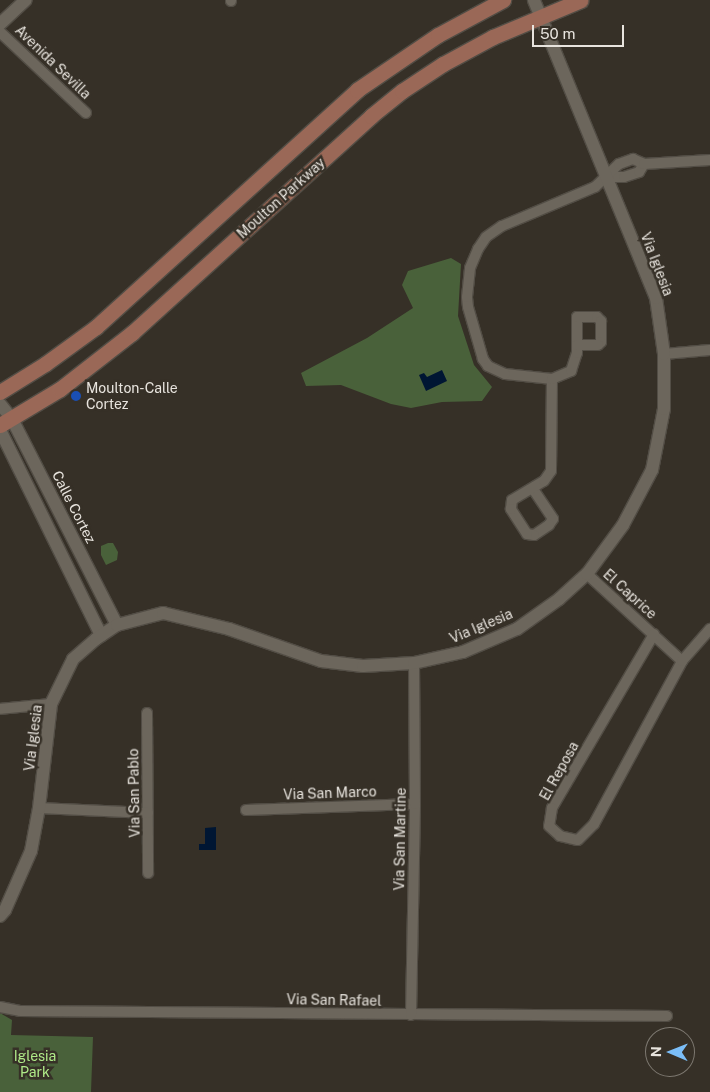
<!DOCTYPE html>
<style>
body{margin:0}
#map{position:relative;width:710px;height:1092px;overflow:hidden;background:#363027;font-family:"Public Sans",sans-serif}
div>[style]{position:absolute}
.green>*{inset:0;background:#49613a}
.water>*{inset:0;background:#001633}
.roads{filter:drop-shadow(1px 0 #524d45) drop-shadow(-1px 0 #524d45) drop-shadow(0 1px #524d45) drop-shadow(0 -1px #524d45)}
.minor>*{height:10px;margin:-5px;padding:0 5px;transform-origin:5px;border-radius:5px;background:#6c665c}
.tertiary>*{height:12px;margin:-6px;padding:0 6px;transform-origin:6px;border-radius:6px;background:#6c665c}
.primary>*{height:15px;margin:-7.5px;padding:0 7.5px;transform-origin:7.5px;border-radius:7.5px;background:#9a6857}
.dots>*{width:14px;height:14px;translate:-50% -50%;box-sizing:border-box;border:2px solid #363027;border-radius:50%}
span{translate:-50% -50%;white-space:nowrap;text-align:center;line-height:1.15;-webkit-text-stroke:5px #363027;paint-order:stroke}
.street-label{font-size:14px;color:#e8e4de}
.poi-label{font-size:14px;color:#e8e4de}
.left{translate:0 -50%;text-align:left}
.park-label{font-size:14px;color:#afea88}
.north{position:absolute;left:645px;top:1027px;width:50px;height:50px;box-sizing:border-box;background:#363027;border:1px solid #7d7870;border-radius:50%;rotate:271deg;font-size:14px;font-weight:700;line-height:20px;text-align:center;color:#e8e4de}
.north::after{content:'';display:block;margin:auto;width:18px;height:22px;background:#7bbef8;clip-path:polygon(50% 0,100% 100%,50% 72%,0 100%)}
.scale{position:absolute;left:532px;top:25px;width:92px;height:22px;box-sizing:border-box;border:2px solid #e8e4de;border-top:0;padding-left:6px;font-size:15px;line-height:18px;white-space:nowrap;color:#e8e4de;-webkit-text-stroke:4px #363027;paint-order:stroke}
</style>
<div id="map">
<div class="green">
<div style="clip-path:polygon(451px 258px,461px 264px,458px 316px,474px 365px,492px 387px,482px 401px,442px 402px,411px 408px,391px 404px,341px 385px,306px 386px,301px 373px,367px 338px,413px 308px,402px 285px,408px 271px)"></div>
<div style="clip-path:polygon(108px 543px,113px 543px,118px 552px,117px 560px,106px 565px,101px 555px,101px 546px)"></div>
<div style="clip-path:polygon(0 1013px,12px 1020px,11px 1035px,93px 1037px,91px 1092px,0 1092px)"></div>
</div>
<div class="water">
<div style="clip-path:polygon(442px 370px,447px 381px,426px 391px,419px 375px,424px 373px,427px 377px)"></div>
<div style="clip-path:polygon(216px 827px,216px 850px,199px 850px,199px 844px,205px 844px,205px 828px)"></div>
</div>
<div class="roads">
<div class="minor">
<div style="left:231px;top:1px;width:1px;rotate:-90deg"></div>
<div style="left:0;top:32px;width:118px;rotate:43.3deg"></div>
<div style="left:606px;top:177px;width:18px"></div>
<div style="left:624px;top:177px;width:16px;rotate:-18deg"></div>
<div style="left:639px;top:172px;width:9px;rotate:-58deg"></div>
<div style="left:664px;top:354px;width:46px;rotate:-5deg"></div>
<div style="left:552px;top:379px;width:47px;rotate:-173.9deg"></div>
<div style="left:505px;top:374px;width:19px;rotate:-155deg"></div>
<div style="left:488px;top:366px;width:9px;rotate:-126deg"></div>
<div style="left:483px;top:359px;width:54px;rotate:-106.1deg"></div>
<div style="left:468px;top:307px;width:10px;rotate:-96deg"></div>
<div style="left:467px;top:297px;width:29px;rotate:-84deg"></div>
<div style="left:470px;top:268px;width:21px;rotate:-67deg"></div>
<div style="left:478px;top:249px;width:14px;rotate:-56deg"></div>
<div style="left:486px;top:237px;width:19px;rotate:-35deg"></div>
<div style="left:502px;top:226px;width:101px;rotate:-22.8deg"></div>
<div style="left:595px;top:187px;width:33px;rotate:-44deg"></div>
<div style="left:619px;top:164px;width:15px;rotate:-20deg"></div>
<div style="left:633px;top:159px;width:12px;rotate:24deg"></div>
<div style="left:644px;top:164px;width:66px;rotate:-3.5deg"></div>
<div style="left:533px;top:489px;width:36px;rotate:56deg"></div>
<div style="left:553px;top:519px;width:7px;rotate:124deg"></div>
<div style="left:549px;top:525px;width:18px;rotate:146deg"></div>
<div style="left:534px;top:535px;width:7px;rotate:-172deg"></div>
<div style="left:527px;top:534px;width:30px;rotate:-123deg"></div>
<div style="left:511px;top:509px;width:9px;rotate:-84deg"></div>
<div style="left:512px;top:500px;width:37px;rotate:-31deg"></div>
<div style="left:544px;top:481px;width:12px;rotate:-55deg"></div>
<div style="left:551px;top:471px;width:92px;rotate:-89.4deg"></div>
<div style="left:552px;top:379px;width:21px;rotate:-23deg"></div>
<div style="left:571px;top:371px;width:19px;rotate:-72deg"></div>
<div style="left:577px;top:353px;width:36px;rotate:-90deg"></div>
<div style="left:577px;top:317px;width:20px"></div>
<div style="left:597px;top:317px;width:6px;rotate:45deg"></div>
<div style="left:601px;top:321px;width:21px;rotate:90deg"></div>
<div style="left:601px;top:342px;width:4px;rotate:135deg"></div>
<div style="left:598px;top:345px;width:21px;rotate:180deg"></div>
<div style="left:587px;top:574px;width:129px;rotate:42.5deg"></div>
<div style="left:654px;top:634px;width:202px;rotate:120.4deg"></div>
<div style="left:552px;top:808px;width:18px;rotate:99deg"></div>
<div style="left:549px;top:826px;width:15px;rotate:42deg"></div>
<div style="left:560px;top:836px;width:18px;rotate:13deg"></div>
<div style="left:578px;top:840px;width:23px;rotate:-45deg"></div>
<div style="left:594px;top:824px;width:185px;rotate:-61.6deg"></div>
<div style="left:682px;top:661px;width:43px;rotate:-48.8deg"></div>
<div style="left:0;top:709px;width:51px;rotate:-5.6deg"></div>
<div style="left:147px;top:713px;width:160px;rotate:89.6deg"></div>
<div style="left:39px;top:808px;width:109px;rotate:2.6deg"></div>
<div style="left:246px;top:810px;width:169px;rotate:-2deg"></div>
<div style="left:0;top:1007px;width:20px;rotate:11deg"></div>
<div style="left:20px;top:1011px;width:647px;rotate:0.44deg"></div>
<div style="left:411px;top:1015px;width:211px;rotate:-88.9deg"></div>
<div style="left:415px;top:804px;width:141px;rotate:-90.4deg"></div>
</div>
<div class="tertiary">
<div style="left:0;top:24px;width:35px;rotate:-43deg"></div>
<div style="left:0;top:404px;width:19px;rotate:51deg"></div>
<div style="left:12px;top:419px;width:231px;rotate:63deg"></div>
<div style="left:0;top:430px;width:229px;rotate:63.8deg"></div>
<div style="left:0;top:916px;width:8px;rotate:-50deg"></div>
<div style="left:5px;top:910px;width:64px;rotate:-66.2deg"></div>
<div style="left:31px;top:851px;width:44px;rotate:-79.5deg"></div>
<div style="left:39px;top:808px;width:105px;rotate:-83.4deg"></div>
<div style="left:51px;top:704px;width:50px;rotate:-63.9deg"></div>
<div style="left:73px;top:659px;width:30px;rotate:-41deg"></div>
<div style="left:96px;top:639px;width:25px;rotate:-34deg"></div>
<div style="left:117px;top:625px;width:48px;rotate:-14.6deg"></div>
<div style="left:163px;top:613px;width:68px;rotate:13.6deg"></div>
<div style="left:229px;top:629px;width:97px;rotate:19.2deg"></div>
<div style="left:321px;top:661px;width:42px;rotate:6.8deg"></div>
<div style="left:363px;top:666px;width:51px;rotate:-3.4deg"></div>
<div style="left:414px;top:663px;width:50px;rotate:-12.7deg"></div>
<div style="left:463px;top:652px;width:59px;rotate:-23.1deg"></div>
<div style="left:517px;top:629px;width:52px;rotate:-35.5deg"></div>
<div style="left:559px;top:599px;width:38px;rotate:-42deg"></div>
<div style="left:587px;top:574px;width:61px;rotate:-53.7deg"></div>
<div style="left:623px;top:525px;width:62px;rotate:-62.2deg"></div>
<div style="left:652px;top:470px;width:62px;rotate:-78.9deg"></div>
<div style="left:664px;top:409px;width:55px;rotate:-90deg"></div>
<div style="left:664px;top:354px;width:57px;rotate:-98.1deg"></div>
<div style="left:656px;top:298px;width:322px;rotate:-112.3deg"></div>
</div>
<div class="primary">
<div style="left:0;top:392px;width:53px;rotate:-31.9deg"></div>
<div style="left:45px;top:364px;width:63px;rotate:-36deg"></div>
<div style="left:96px;top:327px;width:353px;rotate:-42.2deg"></div>
<div style="left:357px;top:90px;width:98px;rotate:-34.2deg"></div>
<div style="left:438px;top:35px;width:74px;rotate:-28.3deg"></div>
<div style="left:0;top:425px;width:70px;rotate:-31deg"></div>
<div style="left:60px;top:389px;width:91px;rotate:-37.9deg"></div>
<div style="left:132px;top:333px;width:323px;rotate:-42.2deg"></div>
<div style="left:371px;top:116px;width:40px;rotate:-39deg"></div>
<div style="left:402px;top:91px;width:49px;rotate:-33.4deg"></div>
<div style="left:443px;top:64px;width:57px;rotate:-28.4deg"></div>
<div style="left:493px;top:37px;width:95px;rotate:-22.8deg"></div>
</div>
</div>
<div class="dots">
<div style="left:76px;top:396px;background:#1a4fb4"></div>
</div>
<div class="street-label">
<span style="left:53px;top:62px;rotate:44deg">Avenida Sevilla</span>
<span style="left:281px;top:198px;rotate:-42deg">Moulton Parkway</span>
<span style="left:657px;top:264px;rotate:69deg">Via Iglesia</span>
<span style="left:74px;top:507px;rotate:63deg">Calle Cortez</span>
<span style="left:630px;top:594px;rotate:42deg">El Caprice</span>
<span style="left:481px;top:626px;rotate:-23deg">Via Iglesia</span>
<span style="left:33px;top:738px;rotate:-83deg">Via Iglesia</span>
<span style="left:559px;top:771px;rotate:-61deg">El Reposa</span>
<span style="left:134px;top:793px;rotate:-91deg">Via San Pablo</span>
<span style="left:330px;top:793px;rotate:-2deg">Via San Marco</span>
<span style="left:400px;top:839px;rotate:-89deg">Via San Martine</span>
<span style="left:334px;top:1000px;rotate:1deg">Via San Rafael</span>
</div>
<div class="poi-label">
<span class="left" style="left:86px;top:396px">Moulton-Calle<br>Cortez</span>
</div>
<div class="park-label">
<span style="left:35px;top:1064px">Iglesia<br>Park</span>
</div>
<div class="north">N</div>
<div class="scale">50 m</div>
</div>
